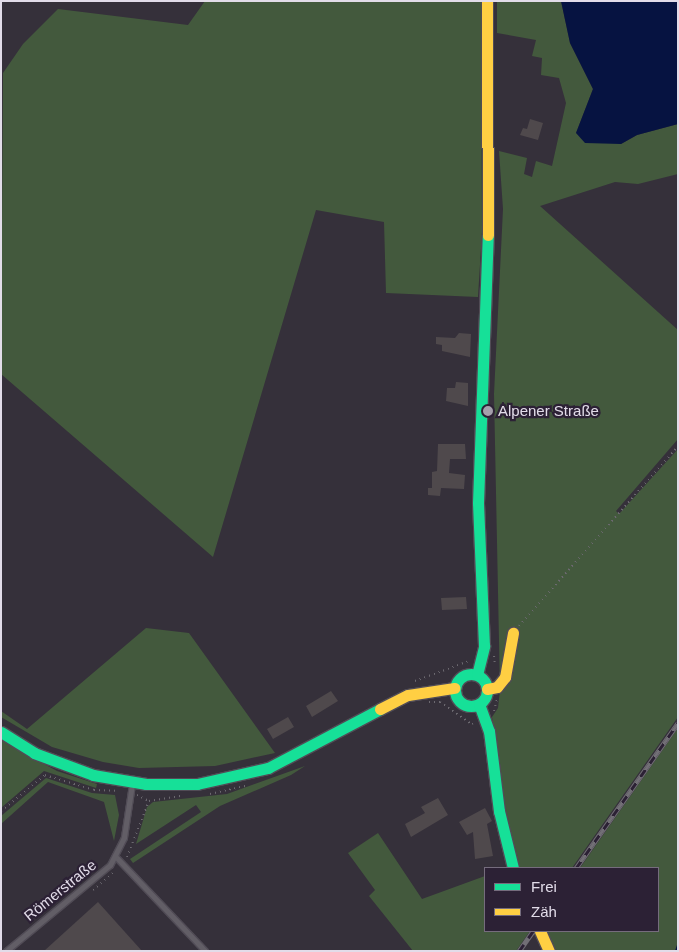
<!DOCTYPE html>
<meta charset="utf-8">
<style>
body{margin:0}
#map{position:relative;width:679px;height:952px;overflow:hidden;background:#35303a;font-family:Helvetica,sans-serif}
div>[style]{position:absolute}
.green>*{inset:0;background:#43593d}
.water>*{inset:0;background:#061341}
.stream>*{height:2.5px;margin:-1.25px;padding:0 1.25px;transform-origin:1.25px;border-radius:1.25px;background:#061341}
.building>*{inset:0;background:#4f494c}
.path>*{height:2px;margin-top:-1px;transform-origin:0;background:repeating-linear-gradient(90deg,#6c6970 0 1px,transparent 0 5px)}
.roads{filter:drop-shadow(1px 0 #514c56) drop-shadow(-1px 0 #514c56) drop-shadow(0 1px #514c56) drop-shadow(0 -1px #514c56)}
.lane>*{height:5px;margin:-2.5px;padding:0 2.5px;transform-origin:2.5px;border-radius:2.5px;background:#625e66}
.fast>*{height:11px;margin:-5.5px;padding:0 5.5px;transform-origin:5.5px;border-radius:5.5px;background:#16e098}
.fast>.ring{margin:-5.5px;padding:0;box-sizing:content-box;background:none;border:11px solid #16e098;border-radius:50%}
.slow>*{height:11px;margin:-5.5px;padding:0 5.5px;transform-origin:5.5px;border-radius:5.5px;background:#ffcf43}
.rail>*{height:4.5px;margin-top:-2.25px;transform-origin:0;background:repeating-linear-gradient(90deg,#2c2135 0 8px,#726f76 0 16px);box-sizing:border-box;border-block:1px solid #726f76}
.dots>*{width:14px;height:14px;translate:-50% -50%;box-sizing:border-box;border:2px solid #2c2135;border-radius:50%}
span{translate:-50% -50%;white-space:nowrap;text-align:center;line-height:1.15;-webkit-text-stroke:4.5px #2c2135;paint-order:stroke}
.poi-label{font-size:15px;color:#e2dce9}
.left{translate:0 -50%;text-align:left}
.street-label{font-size:15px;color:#e2dce9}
.frame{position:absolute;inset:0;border:2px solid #e2dce9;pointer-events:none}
.legend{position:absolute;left:484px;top:867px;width:175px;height:65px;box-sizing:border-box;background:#2c2135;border:1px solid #756c7d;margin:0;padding:6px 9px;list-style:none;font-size:15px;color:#e2dce9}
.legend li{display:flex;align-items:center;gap:10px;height:25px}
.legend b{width:25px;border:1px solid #756c7d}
</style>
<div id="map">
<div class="green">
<div style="clip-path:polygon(205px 1px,481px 1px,482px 232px,478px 297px,386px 293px,384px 222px,316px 210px,213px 557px,1px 374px,3px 73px,23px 44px,58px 9px,188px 25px)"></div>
<div style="clip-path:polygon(497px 1px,561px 1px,570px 43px,593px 89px,576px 133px,621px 144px,637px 135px,678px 124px,678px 174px,638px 184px,615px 182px,540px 206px,678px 330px,678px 439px,616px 511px,619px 514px,678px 449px,678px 717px,572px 868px,517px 868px,506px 826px,492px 717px,498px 708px,500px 690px,494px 394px,503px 209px,499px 151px,527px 158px,524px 174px,532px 177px,536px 161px,552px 166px,566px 103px,559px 78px,541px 75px,542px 58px,532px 56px,536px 40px,497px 33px)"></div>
<div style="clip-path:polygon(146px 628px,189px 633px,275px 753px,215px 766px,139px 768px,103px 762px,52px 747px,1px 717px,1px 711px,27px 729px)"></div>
<div style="clip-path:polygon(678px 728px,678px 951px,554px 951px,545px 931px,658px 931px,658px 868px,580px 868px)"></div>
<div style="clip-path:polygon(1px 740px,57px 771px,97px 784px,96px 788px,44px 771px,1px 808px)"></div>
<div style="clip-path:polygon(305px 766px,291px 775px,220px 806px,133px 863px,130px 859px,201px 812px,196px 805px,136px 844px,147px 807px,153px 802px,227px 794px)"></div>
<div style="clip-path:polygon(46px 778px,92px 793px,115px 795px,119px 815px,114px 841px,104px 802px,48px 782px,1px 824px,1px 816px)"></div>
<div style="clip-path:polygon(378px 833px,422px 899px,485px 876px,485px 931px,530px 931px,516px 951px,413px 951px,369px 896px,375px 890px,348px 853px)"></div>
</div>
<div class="water">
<div style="clip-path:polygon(561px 1px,678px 1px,678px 124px,637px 135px,621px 144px,585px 143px,576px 133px,593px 89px,570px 43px)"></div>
</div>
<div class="stream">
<div style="left:676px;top:951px;width:6px;rotate:-72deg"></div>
</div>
<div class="building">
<div style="clip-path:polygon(530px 119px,543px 123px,538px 140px,520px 135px,523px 128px,527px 129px)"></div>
<div style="clip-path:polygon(459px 333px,471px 334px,470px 357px,442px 351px,442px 345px,436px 344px,436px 337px,455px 338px)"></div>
<div style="clip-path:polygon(456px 382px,468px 383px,468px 406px,446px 401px,447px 388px,455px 388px)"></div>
<div style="clip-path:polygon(438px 444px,465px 444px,466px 459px,450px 459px,449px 473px,465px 475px,464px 489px,441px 488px,440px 496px,428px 495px,428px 488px,432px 488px,432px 472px,437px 471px)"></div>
<div style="clip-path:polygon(466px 597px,467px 609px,442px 610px,441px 598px)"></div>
<div style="clip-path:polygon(331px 691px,338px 701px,312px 717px,306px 706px)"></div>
<div style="clip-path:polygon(288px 717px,294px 727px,273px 739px,267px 729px)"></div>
<div style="clip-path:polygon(438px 798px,448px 815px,411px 837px,405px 824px,425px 813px,421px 807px)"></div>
<div style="clip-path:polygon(485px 808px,492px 821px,487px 824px,493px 856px,475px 859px,473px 832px,467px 835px,459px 822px)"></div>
<div style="clip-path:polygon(98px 902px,142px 951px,44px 951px)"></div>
</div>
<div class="path">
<div style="left:519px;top:626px;width:240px;rotate:-48.5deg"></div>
<div style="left:494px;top:656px;width:10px;rotate:84deg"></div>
<div style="left:415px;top:681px;width:58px;rotate:-20.3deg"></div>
<div style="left:429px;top:702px;width:11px"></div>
<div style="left:440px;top:702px;width:39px;rotate:35deg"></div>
<div style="left:472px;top:724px;width:4px;rotate:-34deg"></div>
<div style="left:494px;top:711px;width:12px;rotate:-76deg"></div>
<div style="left:210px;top:794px;width:37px;rotate:-13deg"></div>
<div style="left:137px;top:795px;width:13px;rotate:27deg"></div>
<div style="left:1px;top:811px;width:57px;rotate:-39.3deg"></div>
<div style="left:45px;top:775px;width:51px;rotate:17deg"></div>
<div style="left:94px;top:790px;width:23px;rotate:2deg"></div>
<div style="left:127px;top:857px;width:60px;rotate:-68.6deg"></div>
<div style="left:149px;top:801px;width:33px;rotate:-9deg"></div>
<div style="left:93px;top:890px;width:28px;rotate:-41deg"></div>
</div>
<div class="roads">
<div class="lane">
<div style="left:115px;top:856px;width:131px;rotate:46.5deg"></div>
<div style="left:6px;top:951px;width:135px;rotate:-39.6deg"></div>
<div style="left:110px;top:865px;width:31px;rotate:-63deg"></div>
<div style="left:124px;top:837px;width:54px;rotate:-81.4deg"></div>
</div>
<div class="fast">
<div class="ring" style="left:455px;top:674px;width:21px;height:21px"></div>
<div style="left:477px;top:675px;width:30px;rotate:-76deg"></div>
<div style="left:484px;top:646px;width:143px;rotate:-92.4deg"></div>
<div style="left:478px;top:503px;width:268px;rotate:-87.9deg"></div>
<div style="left:479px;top:704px;width:29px;rotate:70deg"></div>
<div style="left:489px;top:731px;width:81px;rotate:82.9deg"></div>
<div style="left:499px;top:811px;width:59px;rotate:76.2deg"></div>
<div style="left:1px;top:732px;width:39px;rotate:32deg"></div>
<div style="left:34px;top:753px;width:63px;rotate:20.4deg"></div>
<div style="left:93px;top:775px;width:54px;rotate:9.6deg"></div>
<div style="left:146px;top:784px;width:51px"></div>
<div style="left:197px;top:784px;width:73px;rotate:-12.7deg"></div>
<div style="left:268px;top:768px;width:127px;rotate:-27.8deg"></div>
</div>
<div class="slow">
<div style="left:487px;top:1px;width:234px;rotate:89.8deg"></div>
<div style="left:487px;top:689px;width:10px;rotate:-11deg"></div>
<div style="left:497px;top:687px;width:13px;rotate:-51deg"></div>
<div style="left:505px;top:677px;width:45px;rotate:-79.7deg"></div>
<div style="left:380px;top:709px;width:31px;rotate:-27deg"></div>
<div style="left:408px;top:695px;width:47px;rotate:-8.7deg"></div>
<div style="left:540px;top:931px;width:22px;rotate:66deg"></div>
</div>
</div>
<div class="rail">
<div style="left:576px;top:868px;width:177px;rotate:-54.9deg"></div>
<div style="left:519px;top:951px;width:24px;rotate:-55deg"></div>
</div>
<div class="dots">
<div style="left:488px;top:411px;background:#a5a0ac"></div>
</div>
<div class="poi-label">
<span class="left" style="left:498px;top:411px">Alpener Straße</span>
</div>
<div class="street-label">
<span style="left:60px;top:890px;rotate:-39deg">Römerstraße</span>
</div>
<div class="frame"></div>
<ul class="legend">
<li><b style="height:6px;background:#16e098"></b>Frei</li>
<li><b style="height:6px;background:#ffcf43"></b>Zäh</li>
</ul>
</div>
